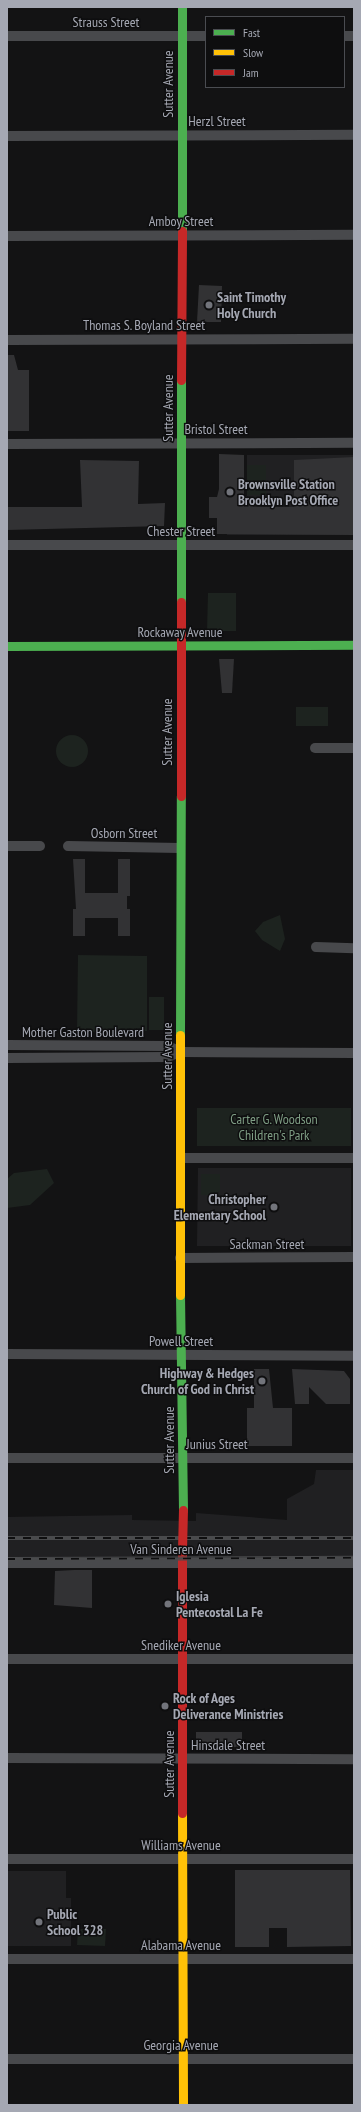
<!DOCTYPE html>
<style>
body{margin:0}
#map{position:relative;width:361px;height:2112px;overflow:hidden;background:#131314;font-family:"PT Sans Narrow",sans-serif}
div>[style]{position:absolute}
.built>*{inset:0;background:#202022}
.green>*{inset:0;background:#1d231f}
.round{border-radius:50%}
.building>*{inset:0;background:#323234}
.street>*{height:10px;margin:-5px;padding:0 5px;transform-origin:5px;border-radius:5px;background:#48494c}
.fast>*{height:9px;margin:-4.5px;padding:0 4.5px;transform-origin:4.5px;border-radius:4.5px;background:#4caf50}
.slow>*{height:9px;margin:-4.5px;padding:0 4.5px;transform-origin:4.5px;border-radius:4.5px;background:#ffc107}
.jam>*{height:9px;margin:-4.5px;padding:0 4.5px;transform-origin:4.5px;border-radius:4.5px;background:#c62828}
.rail>*{height:4px;margin-top:-2px;transform-origin:0;background:repeating-linear-gradient(90deg,#0e0e0f 0 8px,#494a4c 0 16px);box-sizing:border-box;border-block:1px solid #494a4c}
.jam-bridge>*{height:9px;margin:-4.5px;padding:0 4.5px;transform-origin:4.5px;border-radius:4.5px;background:#c62828}
.dots>*{width:11px;height:11px;translate:-50% -50%;box-sizing:border-box;border:2px solid #0e0e0f;border-radius:50%}
span{translate:-50% -50%;white-space:nowrap;text-align:center;line-height:1.15;-webkit-text-stroke:3px #0e0e0f;paint-order:stroke}
.street-label{font-size:14px;color:#a5a8b3}
.poi-label{font-size:14px;color:#a5a8b3;font-weight:700}
.left{translate:0 -50%;text-align:left}
.right{translate:-100% -50%;text-align:right}
.park-label{font-size:14px;color:#7e9d84}
.frame{position:absolute;inset:0;border:8px solid #a5a8b3;pointer-events:none}
.legend{position:absolute;left:205px;top:16px;width:140px;height:72px;box-sizing:border-box;background:#0e0e0f;border:1px solid #4a4c51;margin:0;padding:5px 7px;list-style:none;font-size:12px;color:#a5a8b3}
.legend li{display:flex;align-items:center;gap:8px;height:20px}
.legend b{width:20px;border:1px solid #4a4c51}
</style>
<div id="map">
<div class="built">
<div style="clip-path:polygon(247px 455px,354px 455px,354px 535px,227px 535px,227px 497px,247px 496px)"></div>
<div style="clip-path:polygon(198px 1168px,351px 1168px,351px 1246px,197px 1246px)"></div>
<div style="clip-path:polygon(316px 1470px,354px 1470px,354px 1561px,7px 1561px,7px 1517px,132px 1515px,132px 1520px,196px 1521px,196px 1513px,287px 1520px,287px 1499px,314px 1484px)"></div>
<div style="clip-path:polygon(7px 1871px,66px 1871px,66px 1898px,71px 1898px,71px 1946px,7px 1946px)"></div>
</div>
<div class="green">
<div style="clip-path:polygon(247px 465px,266px 465px,266px 495px,247px 495px)"></div>
<div style="clip-path:polygon(208px 593px,236px 593px,236px 631px,207px 631px)"></div>
<div style="clip-path:polygon(296px 707px,328px 707px,328px 726px,296px 726px)"></div>
<div class="round" style="left:56px;top:735px;width:32px;height:32px"></div>
<div style="clip-path:polygon(280px 915px,285px 939px,280px 951px,262px 940px,255px 931px,263px 922px)"></div>
<div style="clip-path:polygon(78px 955px,147px 956px,147px 1031px,77px 1032px)"></div>
<div style="clip-path:polygon(149px 997px,164px 997px,164px 1030px,149px 1030px)"></div>
<div style="clip-path:polygon(197px 1108px,351px 1108px,351px 1146px,197px 1146px)"></div>
<div style="clip-path:polygon(47px 1169px,54px 1183px,30px 1205px,7px 1208px,7px 1179px,14px 1173px)"></div>
<div style="clip-path:polygon(201px 1174px,220px 1174px,220px 1191px,215px 1195px,201px 1195px)"></div>
<div style="clip-path:polygon(78px 1929px,106px 1929px,105px 1946px,77px 1945px)"></div>
</div>
<div class="building">
<div style="clip-path:polygon(199px 285px,222px 286px,221px 322px,197px 322px)"></div>
<div style="clip-path:polygon(7px 355px,14px 355px,18px 370px,29px 370px,29px 431px,7px 431px)"></div>
<div style="clip-path:polygon(219px 454px,244px 455px,244px 500px,253px 500px,253px 507px,294px 507px,294px 460px,354px 457px,354px 535px,217px 534px,217px 518px,209px 518px,209px 497px,217px 497px,219px 489px)"></div>
<div style="clip-path:polygon(80px 460px,139px 461px,138px 504px,165px 503px,164px 526px,7px 530px,7px 507px,82px 507px)"></div>
<div style="clip-path:polygon(219px 659px,234px 659px,232px 693px,222px 693px)"></div>
<div style="clip-path:polygon(73px 859px,85px 859px,85px 893px,118px 893px,118px 859px,130px 859px,130px 896px,127px 896px,127px 909px,130px 909px,130px 936px,118px 936px,118px 918px,85px 918px,85px 936px,73px 936px,73px 909px,76px 909px)"></div>
<div style="clip-path:polygon(254px 1369px,269px 1369px,273px 1408px,292px 1408px,292px 1446px,247px 1446px,247px 1408px,254px 1408px)"></div>
<div style="clip-path:polygon(292px 1369px,344px 1371px,350px 1379px,350px 1404px,326px 1404px,309px 1387px,309px 1404px,295px 1404px)"></div>
<div style="clip-path:polygon(74px 1570px,92px 1570px,92px 1608px,54px 1605px,55px 1571px)"></div>
<div style="clip-path:polygon(196px 1732px,242px 1732px,242px 1747px,196px 1747px)"></div>
<div style="clip-path:polygon(235px 1870px,350px 1870px,351px 1946px,287px 1947px,287px 1928px,269px 1928px,269px 1947px,235px 1947px)"></div>
</div>
<div class="street">
<div style="left:7px;top:36px;width:199px"></div>
<div style="left:344px;top:36px;width:10px"></div>
<div style="left:7px;top:136px;width:347px;rotate:-0.2deg"></div>
<div style="left:7px;top:236px;width:347px;rotate:-0.2deg"></div>
<div style="left:7px;top:340px;width:347px;rotate:-0.2deg"></div>
<div style="left:7px;top:444px;width:347px;rotate:-0.2deg"></div>
<div style="left:7px;top:545px;width:347px"></div>
<div style="left:315px;top:748px;width:39px"></div>
<div style="left:7px;top:846px;width:33px"></div>
<div style="left:68px;top:846px;width:112px;rotate:1deg"></div>
<div style="left:316px;top:947px;width:38px;rotate:2deg"></div>
<div style="left:7px;top:1045px;width:161px;rotate:0.4deg"></div>
<div style="left:168px;top:1046px;width:14px;rotate:25deg"></div>
<div style="left:7px;top:1058px;width:160px;rotate:-0.4deg"></div>
<div style="left:167px;top:1057px;width:15px;rotate:-20deg"></div>
<div style="left:181px;top:1052px;width:173px;rotate:0.3deg"></div>
<div style="left:181px;top:1158px;width:173px"></div>
<div style="left:180px;top:1258px;width:174px;rotate:-0.3deg"></div>
<div style="left:7px;top:1354px;width:347px;rotate:0.3deg"></div>
<div style="left:7px;top:1458px;width:347px"></div>
<div style="left:7px;top:1563px;width:347px"></div>
<div style="left:7px;top:1659px;width:347px"></div>
<div style="left:7px;top:1758px;width:347px;rotate:0.2deg"></div>
<div style="left:7px;top:1859px;width:347px"></div>
<div style="left:7px;top:1959px;width:347px"></div>
<div style="left:7px;top:2059px;width:347px"></div>
</div>
<div class="fast">
<div style="left:182px;top:231px;width:224px;rotate:-90deg"></div>
<div style="left:181px;top:602px;width:222px;rotate:-90deg"></div>
<div style="left:7px;top:646px;width:347px;rotate:-0.2deg"></div>
<div style="left:180px;top:1035px;width:239px;rotate:-89.8deg"></div>
<div style="left:180px;top:1295px;width:215px;rotate:89.2deg"></div>
</div>
<div class="slow">
<div style="left:180px;top:1295px;width:260px;rotate:-90deg"></div>
<div style="left:182px;top:1813px;width:292px;rotate:89.8deg"></div>
</div>
<div class="jam">
<div style="left:181px;top:380px;width:149px;rotate:-89.6deg"></div>
<div style="left:181px;top:796px;width:194px;rotate:-90deg"></div>
<div style="left:182px;top:1550px;width:263px;rotate:90deg"></div>
</div>
<div class="rail">
<div style="left:7px;top:1538px;width:347px"></div>
<div style="left:7px;top:1559px;width:347px;rotate:-0.2deg"></div>
</div>
<div class="jam-bridge">
<div style="left:182px;top:1550px;width:40px;rotate:-88.6deg"></div>
</div>
<div class="dots">
<div style="left:209px;top:305px;background:#72747b"></div>
<div style="left:230px;top:492px;background:#72747b"></div>
<div style="left:274px;top:1207px;background:#72747b"></div>
<div style="left:262px;top:1381px;background:#72747b"></div>
<div style="left:168px;top:1604px;background:#72747b"></div>
<div style="left:165px;top:1706px;background:#72747b"></div>
<div style="left:39px;top:1922px;background:#72747b"></div>
</div>
<div class="street-label">
<span style="left:106px;top:22px">Strauss Street</span>
<span style="left:168px;top:84px;rotate:-90deg">Sutter Avenue</span>
<span style="left:217px;top:121px">Herzl Street</span>
<span style="left:181px;top:221px">Amboy Street</span>
<span style="left:144px;top:325px">Thomas S. Boyland Street</span>
<span style="left:168px;top:408px;rotate:-90deg">Sutter Avenue</span>
<span style="left:216px;top:429px">Bristol Street</span>
<span style="left:181px;top:531px">Chester Street</span>
<span style="left:180px;top:632px">Rockaway Avenue</span>
<span style="left:167px;top:732px;rotate:-90deg">Sutter Avenue</span>
<span style="left:124px;top:833px">Osborn Street</span>
<span style="left:83px;top:1032px">Mother Gaston Boulevard</span>
<span style="left:167px;top:1056px;rotate:-90deg">Sutter Avenue</span>
<span style="left:267px;top:1244px">Sackman Street</span>
<span style="left:181px;top:1341px">Powell Street</span>
<span style="left:169px;top:1440px;rotate:-90deg">Sutter Avenue</span>
<span style="left:217px;top:1444px">Junius Street</span>
<span style="left:181px;top:1549px">Van Sinderen Avenue</span>
<span style="left:181px;top:1645px">Snediker Avenue</span>
<span style="left:228px;top:1745px">Hinsdale Street</span>
<span style="left:169px;top:1764px;rotate:-90deg">Sutter Avenue</span>
<span style="left:181px;top:1845px">Williams Avenue</span>
<span style="left:181px;top:1945px">Alabama Avenue</span>
<span style="left:181px;top:2045px">Georgia Avenue</span>
</div>
<div class="poi-label">
<span class="left" style="left:217px;top:305px">Saint Timothy<br>Holy Church</span>
<span class="left" style="left:238px;top:492px">Brownsville Station<br>Brooklyn Post Office</span>
<span class="right" style="left:266px;top:1207px">Christopher<br>Elementary School</span>
<span class="right" style="left:254px;top:1381px">Highway &amp; Hedges<br>Church of God in Christ</span>
<span class="left" style="left:176px;top:1604px">Iglesia<br>Pentecostal La Fe</span>
<span class="left" style="left:173px;top:1706px">Rock of Ages<br>Deliverance Ministries</span>
<span class="left" style="left:47px;top:1922px">Public<br>School 328</span>
</div>
<div class="park-label">
<span style="left:274px;top:1127px">Carter G. Woodson<br>Children's Park</span>
</div>
<div class="frame"></div>
<ul class="legend">
<li><b style="height:5px;background:#4caf50"></b>Fast</li>
<li><b style="height:5px;background:#ffc107"></b>Slow</li>
<li><b style="height:5px;background:#c62828"></b>Jam</li>
</ul>
</div>
